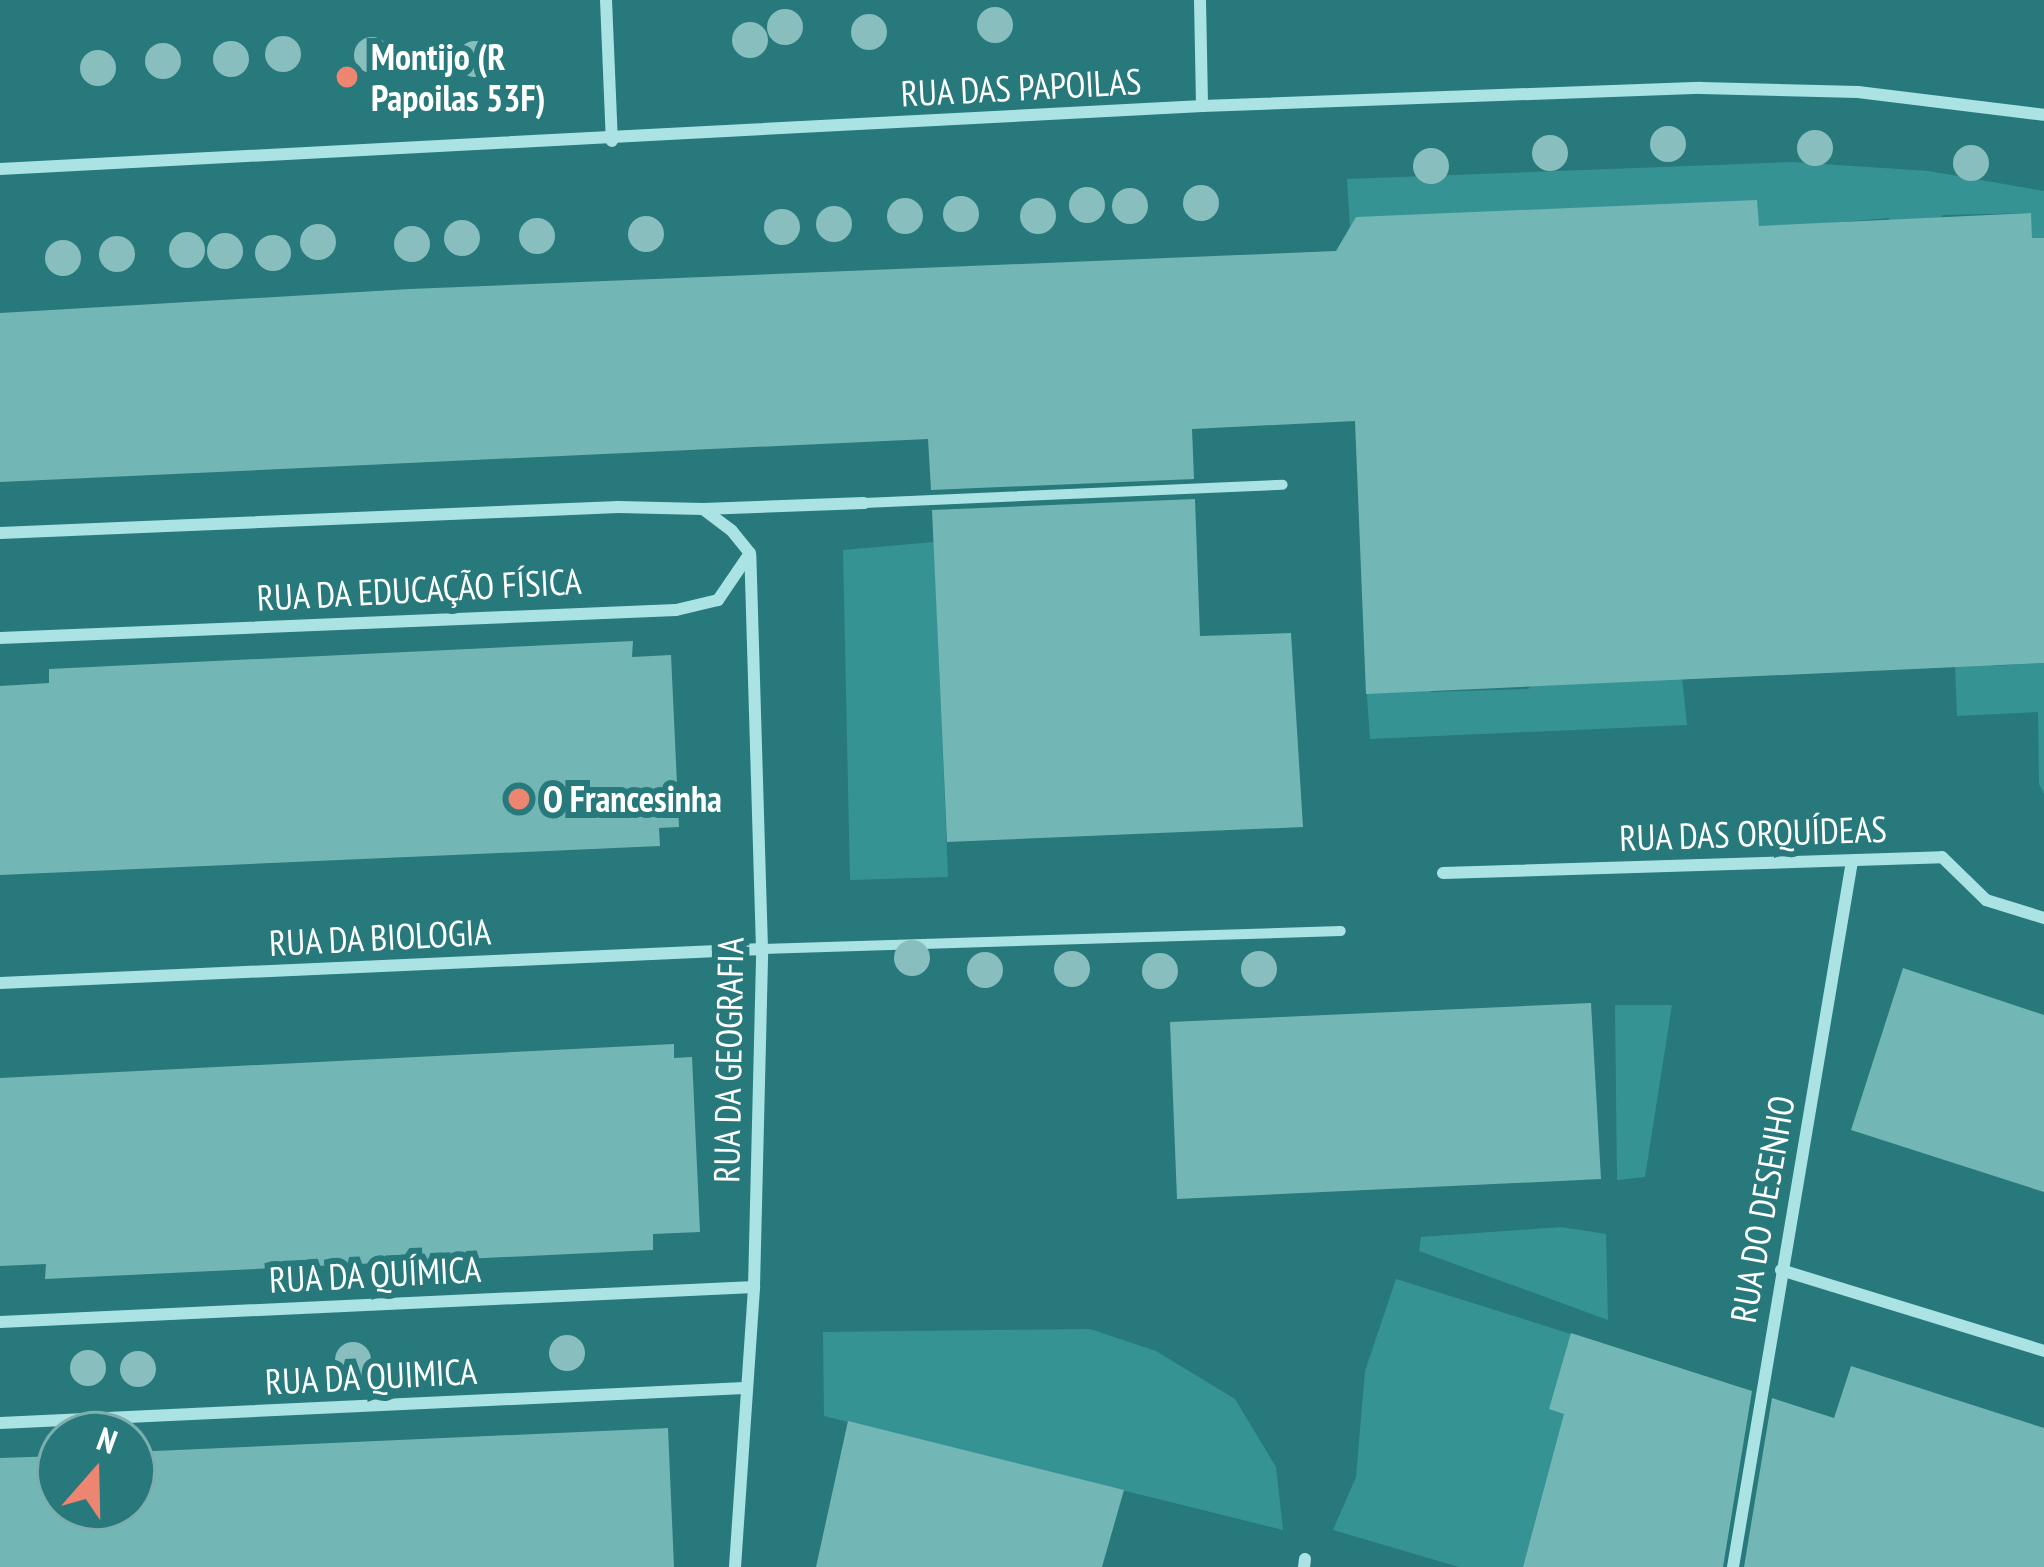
<!DOCTYPE html>
<meta charset="utf-8">
<style>
body{margin:0}
#map{position:relative;width:2044px;height:1567px;overflow:hidden;background:#27797b;font-family:"PT Sans Narrow",sans-serif}
div>[style]{position:absolute}
.green>*{inset:0;background:#359394}
.building>*{inset:0;background:#73b6b6}
.pedestrian>*{height:10px;margin:-5px;padding:0 5px;transform-origin:5px;border-radius:5px;background:#abe3e4}
.minor>*{height:12px;margin:-6px;padding:0 6px;transform-origin:6px;border-radius:6px;background:#abe3e4}
.trees>*{width:36px;height:36px;margin:-18px;border-radius:50%;background:#89bebf}
.dots>*{width:33px;height:33px;translate:-50% -50%;box-sizing:border-box;border:6px solid #27797b;border-radius:50%}
span{translate:-50% -50%;white-space:nowrap;text-align:center;line-height:1.15;-webkit-text-stroke:12px #27797b;paint-order:stroke}
.poi-label{font-size:36px;color:#fff;font-weight:700}
.left{translate:0 -50%;text-align:left}
.street-label{font-size:36px;color:#fff}
.north{position:absolute;left:36px;top:1411px;width:120px;height:120px;box-sizing:border-box;background:#27797b;border:3px solid #7dafb0;border-radius:50%;rotate:20deg;font-size:33px;font-weight:700;line-height:48px;text-align:center;color:#fff}
.north::after{content:'';display:block;margin:auto;width:42px;height:54px;background:#ec8671;clip-path:polygon(50% 0,100% 100%,50% 72%,0 100%)}
</style>
<div id="map">
<div class="green">
<div style="clip-path:polygon(1792px 162px,1929px 171px,2044px 191px,2044px 238px,2032px 238px,2030px 213px,1943px 215px,1931px 228px,1890px 249px,1889px 218px,1759px 229px,1356px 217px,1350px 228px,1347px 179px)"></div>
<div style="clip-path:polygon(934px 542px,948px 877px,850px 880px,843px 550px)"></div>
<div style="clip-path:polygon(1990px 615px,1993px 666px,2044px 663px,2044px 794px,2039px 784px,2038px 712px,1957px 716px,1953px 618px)"></div>
<div style="clip-path:polygon(1578px 618px,1583px 684px,1682px 677px,1687px 725px,1370px 739px,1365px 668px,1430px 668px,1431px 692px,1528px 689px,1544px 675px)"></div>
<div style="clip-path:polygon(1615px 1005px,1672px 1005px,1645px 1177px,1617px 1180px)"></div>
<div style="clip-path:polygon(1561px 1227px,1606px 1234px,1608px 1320px,1419px 1251px,1421px 1237px)"></div>
<div style="clip-path:polygon(1396px 1279px,1571px 1334px,1700px 1458px,1540px 1506px,1523px 1567px,1459px 1567px,1333px 1530px,1356px 1477px,1365px 1371px)"></div>
<div style="clip-path:polygon(1090px 1329px,1156px 1351px,1235px 1399px,1276px 1467px,1283px 1530px,824px 1416px,823px 1332px)"></div>
</div>
<div class="building">
<div style="clip-path:polygon(1757px 200px,1759px 226px,2031px 213px,2032px 238px,2044px 238px,2044px 663px,1366px 694px,1355px 421px,1192px 429px,1194px 479px,931px 490px,928px 439px,0 482px,0 313px,410px 289px,1336px 251px,1356px 217px)"></div>
<div style="clip-path:polygon(1195px 499px,1200px 636px,1291px 633px,1303px 827px,947px 842px,932px 510px)"></div>
<div style="clip-path:polygon(633px 641px,632px 657px,671px 655px,679px 827px,659px 828px,660px 846px,0 875px,0 686px,49px 683px,49px 669px)"></div>
<div style="clip-path:polygon(1903px 968px,2044px 1015px,2044px 1192px,1851px 1130px)"></div>
<div style="clip-path:polygon(1591px 1003px,1601px 1179px,1177px 1199px,1170px 1022px)"></div>
<div style="clip-path:polygon(674px 1044px,674px 1058px,692px 1057px,700px 1232px,653px 1234px,653px 1250px,45px 1279px,46px 1264px,0 1266px,0 1078px)"></div>
<div style="clip-path:polygon(1571px 1333px,1752px 1391px,1723px 1567px,1523px 1567px,1564px 1414px,1549px 1409px)"></div>
<div style="clip-path:polygon(1851px 1366px,2044px 1428px,2044px 1567px,1744px 1567px,1772px 1398px,1834px 1418px)"></div>
<div style="clip-path:polygon(848px 1421px,1124px 1490px,1102px 1567px,816px 1567px)"></div>
<div style="clip-path:polygon(668px 1428px,674px 1567px,0 1567px,0 1458px,60px 1456px,60px 1507px,132px 1507px,132px 1452px)"></div>
</div>
<div class="pedestrian">
<div style="left:864px;top:503px;width:419px;rotate:-2.5deg"></div>
<div style="left:762px;top:949px;width:579px;rotate:-1.78deg"></div>
</div>
<div class="minor">
<div style="left:606px;top:0;width:141px;rotate:87.6deg"></div>
<div style="left:1200px;top:0;width:106px;rotate:88.9deg"></div>
<div style="left:0;top:169px;width:1204px;rotate:-3deg"></div>
<div style="left:1202px;top:106px;width:499px;rotate:-2.1deg"></div>
<div style="left:1701px;top:88px;width:157px;rotate:1.5deg"></div>
<div style="left:1858px;top:92px;width:187px;rotate:7deg"></div>
<div style="left:703px;top:509px;width:161px;rotate:-2.1deg"></div>
<div style="left:0;top:533px;width:619px;rotate:-2.41deg"></div>
<div style="left:618px;top:507px;width:85px;rotate:1.3deg"></div>
<div style="left:703px;top:509px;width:36px;rotate:37deg"></div>
<div style="left:732px;top:531px;width:28px;rotate:51deg"></div>
<div style="left:750px;top:553px;width:57px;rotate:124.2deg"></div>
<div style="left:718px;top:600px;width:43px;rotate:166.6deg"></div>
<div style="left:676px;top:610px;width:677px;rotate:177.63deg"></div>
<div style="left:1443px;top:873px;width:499px;rotate:-1.8deg"></div>
<div style="left:1942px;top:857px;width:62px;rotate:44.3deg"></div>
<div style="left:1986px;top:900px;width:61px;rotate:17.2deg"></div>
<div style="left:0;top:983px;width:763px;rotate:-2.55deg"></div>
<div style="left:1781px;top:1270px;width:275px;rotate:17.1deg"></div>
<div style="left:0;top:1322px;width:755px;rotate:-2.66deg"></div>
<div style="left:0;top:1423px;width:745px;rotate:-2.69deg"></div>
<div style="left:735px;top:1567px;width:281px;rotate:-86.1deg"></div>
<div style="left:754px;top:1287px;width:338px;rotate:-88.6deg"></div>
<div style="left:762px;top:949px;width:394px;rotate:-91.7deg"></div>
<div style="left:1304px;top:1567px;width:8px;rotate:-83deg"></div>
<div style="left:1733px;top:1567px;width:716px;rotate:-80.43deg"></div>
</div>
<div class="trees">
<div style="left:995px;top:25px"></div>
<div style="left:785px;top:27px"></div>
<div style="left:869px;top:32px"></div>
<div style="left:750px;top:40px"></div>
<div style="left:283px;top:54px"></div>
<div style="left:372px;top:55px"></div>
<div style="left:231px;top:59px"></div>
<div style="left:475px;top:59px"></div>
<div style="left:163px;top:61px"></div>
<div style="left:98px;top:68px"></div>
<div style="left:1668px;top:144px"></div>
<div style="left:1815px;top:148px"></div>
<div style="left:1550px;top:153px"></div>
<div style="left:1971px;top:163px"></div>
<div style="left:1431px;top:166px"></div>
<div style="left:1201px;top:203px"></div>
<div style="left:1087px;top:205px"></div>
<div style="left:1130px;top:206px"></div>
<div style="left:961px;top:214px"></div>
<div style="left:905px;top:216px"></div>
<div style="left:1038px;top:216px"></div>
<div style="left:834px;top:224px"></div>
<div style="left:782px;top:227px"></div>
<div style="left:646px;top:234px"></div>
<div style="left:537px;top:236px"></div>
<div style="left:462px;top:238px"></div>
<div style="left:318px;top:242px"></div>
<div style="left:412px;top:244px"></div>
<div style="left:187px;top:250px"></div>
<div style="left:225px;top:251px"></div>
<div style="left:273px;top:253px"></div>
<div style="left:117px;top:254px"></div>
<div style="left:63px;top:258px"></div>
<div style="left:912px;top:958px"></div>
<div style="left:1072px;top:969px"></div>
<div style="left:1259px;top:969px"></div>
<div style="left:985px;top:970px"></div>
<div style="left:1160px;top:971px"></div>
<div style="left:567px;top:1353px"></div>
<div style="left:353px;top:1360px"></div>
<div style="left:88px;top:1368px"></div>
<div style="left:138px;top:1369px"></div>
</div>
<div class="dots">
<div style="left:347px;top:77px;background:#ec8671"></div>
<div style="left:519px;top:799px;background:#ec8671"></div>
</div>
<div class="poi-label">
<span class="left" style="left:371px;top:77px">Montijo (R<br>Papoilas 53F)</span>
<span class="left" style="left:543px;top:799px">O Francesinha</span>
</div>
<div class="street-label">
<span style="left:1021px;top:87px;rotate:-3deg">RUA DAS PAPOILAS</span>
<span style="left:419px;top:589px;rotate:-3deg">RUA DA EDUCAÇÃO FÍSICA</span>
<span style="left:1753px;top:833px;rotate:-2deg">RUA DAS ORQUÍDEAS</span>
<span style="left:380px;top:937px;rotate:-3deg">RUA DA BIOLOGIA</span>
<span style="left:728px;top:1060px;rotate:-89deg">RUA DA GEOGRAFIA</span>
<span style="left:1762px;top:1209px;rotate:-80deg">RUA DO DESENHO</span>
<span style="left:375px;top:1274px;rotate:-3deg">RUA DA QUÍMICA</span>
<span style="left:371px;top:1376px;rotate:-3deg">RUA DA QUIMICA</span>
</div>
<div class="north">N</div>
</div>
